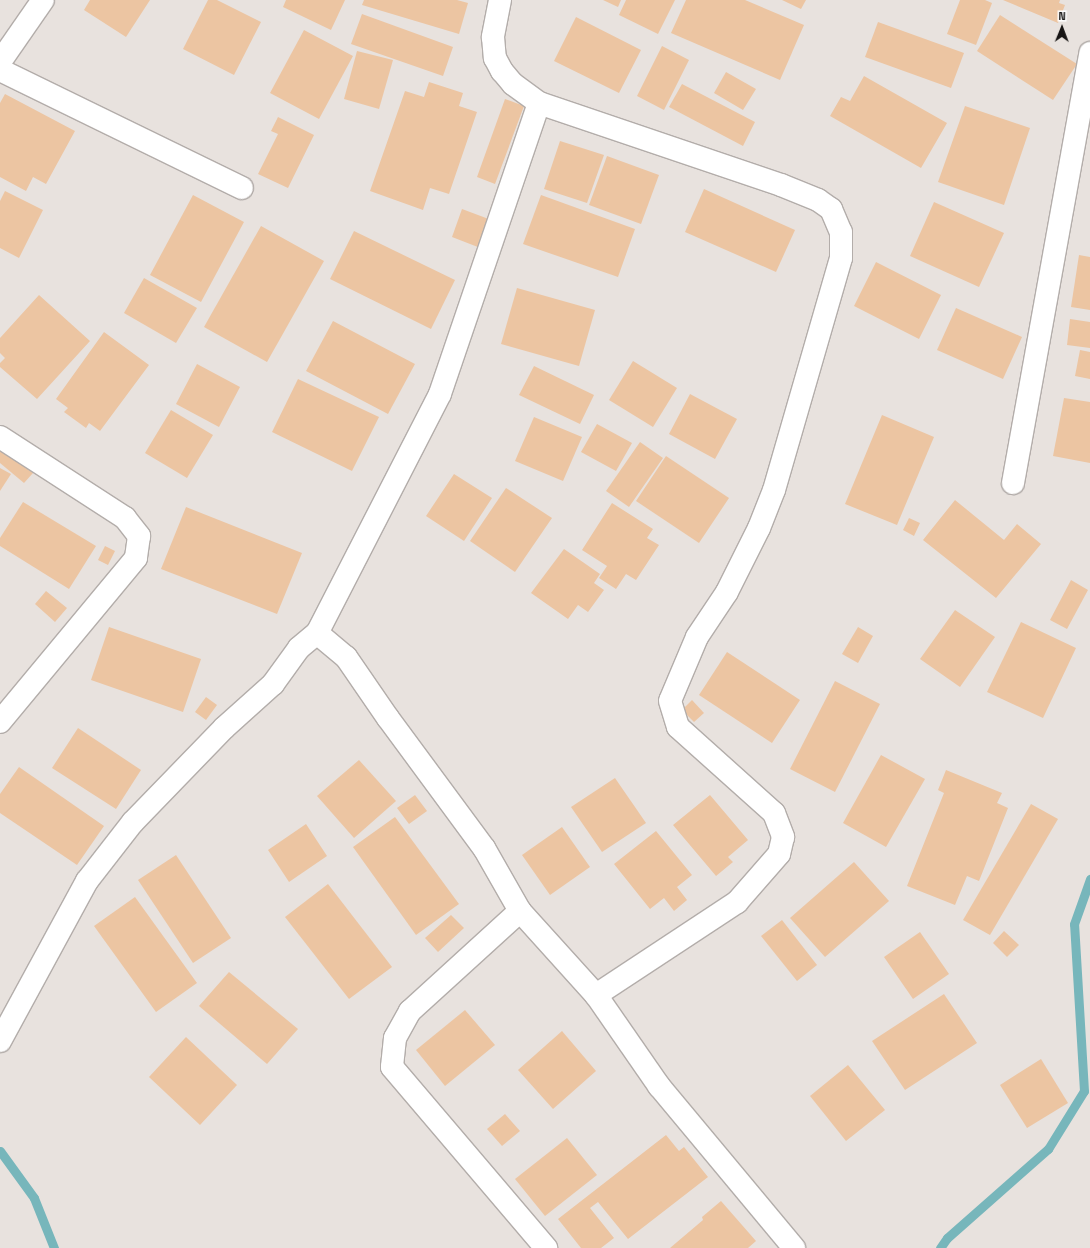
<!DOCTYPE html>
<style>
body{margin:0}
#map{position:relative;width:1090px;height:1248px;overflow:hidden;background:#e8e2de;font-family:"Space Grotesk",sans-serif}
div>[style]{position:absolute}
.stream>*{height:9px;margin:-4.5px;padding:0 4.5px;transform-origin:4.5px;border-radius:4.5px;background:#77b6bb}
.building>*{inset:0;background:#ecc5a2}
.roads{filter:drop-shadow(1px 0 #b3adaa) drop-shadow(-1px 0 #b3adaa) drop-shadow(0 1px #b3adaa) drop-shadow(0 -1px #b3adaa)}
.street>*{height:22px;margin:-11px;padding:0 11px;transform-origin:11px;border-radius:11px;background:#fff}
span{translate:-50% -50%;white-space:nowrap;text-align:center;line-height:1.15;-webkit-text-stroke:3px #fff;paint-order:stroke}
.north{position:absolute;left:1042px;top:8px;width:40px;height:40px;-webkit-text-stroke:3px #fff;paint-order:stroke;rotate:1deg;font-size:11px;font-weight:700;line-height:16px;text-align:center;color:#171514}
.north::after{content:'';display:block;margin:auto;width:14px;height:18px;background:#171514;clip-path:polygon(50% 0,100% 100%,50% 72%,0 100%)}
</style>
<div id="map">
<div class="stream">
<div style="left:0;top:1151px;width:58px;rotate:54.1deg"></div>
<div style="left:34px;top:1198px;width:54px;rotate:68.2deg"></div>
<div style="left:940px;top:1248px;width:12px;rotate:-55deg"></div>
<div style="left:947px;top:1238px;width:135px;rotate:-41.4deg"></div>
<div style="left:1048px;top:1149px;width:68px;rotate:-58.2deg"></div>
<div style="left:1084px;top:1091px;width:167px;rotate:-93.4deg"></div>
<div style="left:1074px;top:924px;width:48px;rotate:-70.4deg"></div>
</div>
<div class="building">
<div style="clip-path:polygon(90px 0,150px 0,126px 37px,84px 10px)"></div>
<div style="clip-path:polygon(208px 0,217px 0,261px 22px,234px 75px,183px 49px)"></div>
<div style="clip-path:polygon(286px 0,345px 0,331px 30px,283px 7px)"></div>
<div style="clip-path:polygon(364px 0,457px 0,468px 3px,459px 34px,362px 5px)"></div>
<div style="clip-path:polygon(603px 0,621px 0,618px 7px)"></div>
<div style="clip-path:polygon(626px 0,675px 0,658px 34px,619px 15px)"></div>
<div style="clip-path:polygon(686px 0,745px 0,804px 25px,780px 80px,671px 33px)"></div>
<div style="clip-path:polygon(782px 0,806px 0,801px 9px)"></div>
<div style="clip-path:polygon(960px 0,985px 0,992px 3px,976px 45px,947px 34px)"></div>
<div style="clip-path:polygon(1003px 0,1060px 0,1059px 3px,1065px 5px,1058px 23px)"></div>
<div style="clip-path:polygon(362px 14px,453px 47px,443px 76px,351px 44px)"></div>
<div style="clip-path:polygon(1000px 15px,1077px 64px,1053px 100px,977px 51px)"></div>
<div style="clip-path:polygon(576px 17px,641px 50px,619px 93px,554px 61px)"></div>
<div style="clip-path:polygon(878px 22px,964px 53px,951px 88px,865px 57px)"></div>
<div style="clip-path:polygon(304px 30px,353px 56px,319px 119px,270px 93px)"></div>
<div style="clip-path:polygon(662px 46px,689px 60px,664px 110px,637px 96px)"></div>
<div style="clip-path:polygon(357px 51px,393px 60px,379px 109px,344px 99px)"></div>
<div style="clip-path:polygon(726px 72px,756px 89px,743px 110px,714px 93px)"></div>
<div style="clip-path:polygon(864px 76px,947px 123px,921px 168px,830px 116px,841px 97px,850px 101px)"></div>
<div style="clip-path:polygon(429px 82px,463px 93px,459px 106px,477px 112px,449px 194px,430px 188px,423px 210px,370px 191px,405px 91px,424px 97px)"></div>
<div style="clip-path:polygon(682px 84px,755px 122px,743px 146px,669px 107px)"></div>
<div style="clip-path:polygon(5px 94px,75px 131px,46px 184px,33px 177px,26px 191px,0 177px,0 103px)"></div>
<div style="clip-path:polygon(505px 99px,524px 106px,495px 184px,477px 177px)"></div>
<div style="clip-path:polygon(965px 106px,1030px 128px,1004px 205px,938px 182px)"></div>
<div style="clip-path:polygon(278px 117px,314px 135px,288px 188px,258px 174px,278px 134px,271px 131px)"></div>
<div style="clip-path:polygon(560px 141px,604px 155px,587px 203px,544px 189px)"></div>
<div style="clip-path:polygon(607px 156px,659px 175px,641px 224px,589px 205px)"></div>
<div style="clip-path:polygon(704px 189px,795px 230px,776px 272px,685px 232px)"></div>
<div style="clip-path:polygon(5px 191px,43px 210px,19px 258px,0 248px,0 201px)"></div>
<div style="clip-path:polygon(193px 195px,244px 222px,201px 302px,150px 275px)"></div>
<div style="clip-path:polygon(541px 195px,635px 229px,618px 277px,523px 244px)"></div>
<div style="clip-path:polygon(934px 202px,1004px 233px,979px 287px,910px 256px)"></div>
<div style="clip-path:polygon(462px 209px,494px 221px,483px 249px,452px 237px)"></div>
<div style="clip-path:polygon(261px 226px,324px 261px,267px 362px,204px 327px)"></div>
<div style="clip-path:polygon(354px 231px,455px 280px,431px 329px,330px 279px)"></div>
<div style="clip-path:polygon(1079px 255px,1090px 257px,1090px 310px,1071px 307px)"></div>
<div style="clip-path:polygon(876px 262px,941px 295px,919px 339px,854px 306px)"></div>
<div style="clip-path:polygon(144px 278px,197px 308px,176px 343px,124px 313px)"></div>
<div style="clip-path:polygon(517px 288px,595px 310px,579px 366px,501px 344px)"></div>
<div style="clip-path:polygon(39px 295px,90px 341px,37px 399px,0 367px,0 363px,5px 358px,0 353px,0 338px)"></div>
<div style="clip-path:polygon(956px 308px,1022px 337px,1003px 379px,937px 350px)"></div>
<div style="clip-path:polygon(1070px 319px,1090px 322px,1090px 348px,1067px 345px)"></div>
<div style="clip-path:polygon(333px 321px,415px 364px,388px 414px,306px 371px)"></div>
<div style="clip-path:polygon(104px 332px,149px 365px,100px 431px,89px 423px,86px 428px,64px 412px,68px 408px,56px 399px)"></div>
<div style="clip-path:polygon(1080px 350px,1090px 352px,1090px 379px,1075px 376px)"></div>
<div style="clip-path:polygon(633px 361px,677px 388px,653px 427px,609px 400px)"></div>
<div style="clip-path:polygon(197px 364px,240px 387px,219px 427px,176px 404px)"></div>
<div style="clip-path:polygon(534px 366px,594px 395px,580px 424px,519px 395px)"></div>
<div style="clip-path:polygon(298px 379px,379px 417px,352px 471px,272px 432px)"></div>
<div style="clip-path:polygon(690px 394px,737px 419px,715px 459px,669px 434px)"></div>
<div style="clip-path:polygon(1064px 398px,1090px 402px,1090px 463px,1053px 456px)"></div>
<div style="clip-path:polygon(171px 410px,213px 435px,187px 478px,145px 453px)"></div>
<div style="clip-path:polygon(882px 415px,934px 437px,897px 525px,845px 504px)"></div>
<div style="clip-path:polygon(534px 417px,582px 437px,563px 481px,515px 461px)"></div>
<div style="clip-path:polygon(597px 424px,632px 443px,616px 471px,581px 452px)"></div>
<div style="clip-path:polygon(640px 442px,663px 458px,629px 507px,606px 491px)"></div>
<div style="clip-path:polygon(2px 447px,33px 473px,24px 483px,0 463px,0 450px)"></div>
<div style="clip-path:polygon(666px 456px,729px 498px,699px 543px,636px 501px)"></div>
<div style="clip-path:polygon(0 468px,11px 474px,0 491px)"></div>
<div style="clip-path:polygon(454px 474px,492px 498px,464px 541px,426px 516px)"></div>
<div style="clip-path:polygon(506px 488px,552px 518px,515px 572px,470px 541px)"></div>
<div style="clip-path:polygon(955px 500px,1004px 540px,1017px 524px,1041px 544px,996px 598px,923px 540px)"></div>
<div style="clip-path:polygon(23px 502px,96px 546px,69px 589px,0 546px,0 538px)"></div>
<div style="clip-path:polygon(612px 503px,653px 529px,647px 538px,659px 545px,636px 580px,626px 574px,616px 589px,599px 578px,607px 566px,582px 550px)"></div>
<div style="clip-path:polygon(186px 507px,302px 553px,277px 614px,161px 569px)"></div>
<div style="clip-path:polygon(909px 518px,920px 523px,914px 536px,903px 530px)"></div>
<div style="clip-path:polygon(105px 546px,115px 551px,108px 565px,98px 560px)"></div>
<div style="clip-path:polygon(564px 549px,600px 574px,594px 583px,604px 590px,588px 612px,578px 605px,568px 619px,531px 593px)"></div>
<div style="clip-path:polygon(1071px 580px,1088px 590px,1067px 629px,1050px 620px)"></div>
<div style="clip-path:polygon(46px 591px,67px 608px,55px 622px,35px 604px)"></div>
<div style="clip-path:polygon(955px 610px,995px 637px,960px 687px,920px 659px)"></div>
<div style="clip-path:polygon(1021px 622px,1076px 648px,1043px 718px,987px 692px)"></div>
<div style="clip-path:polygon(109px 627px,201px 659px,183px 712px,91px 680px)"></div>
<div style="clip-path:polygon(858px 627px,873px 636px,858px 663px,842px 654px)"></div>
<div style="clip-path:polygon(727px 652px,800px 700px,772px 743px,699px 695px)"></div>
<div style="clip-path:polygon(835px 681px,880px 704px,835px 792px,790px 769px)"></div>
<div style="clip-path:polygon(206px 697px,217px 705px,206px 720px,195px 712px)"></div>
<div style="clip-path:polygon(692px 700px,704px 713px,694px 722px,682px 710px)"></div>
<div style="clip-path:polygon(78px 728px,141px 770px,116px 809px,52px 768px)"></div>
<div style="clip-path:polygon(881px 755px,925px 779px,886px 847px,843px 823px)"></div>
<div style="clip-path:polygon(359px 760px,396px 801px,354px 838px,317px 796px)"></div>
<div style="clip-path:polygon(19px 767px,104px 826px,77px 865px,0 813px,0 794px)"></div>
<div style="clip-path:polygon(946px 770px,1002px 793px,997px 803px,1008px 808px,979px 881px,967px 876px,955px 905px,907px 886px,944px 793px,938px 790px)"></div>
<div style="clip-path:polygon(615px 778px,646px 823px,602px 852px,571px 807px)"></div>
<div style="clip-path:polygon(415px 795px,427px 811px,409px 824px,397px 808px)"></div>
<div style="clip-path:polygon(710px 795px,748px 840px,728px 857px,733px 862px,716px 876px,673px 825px)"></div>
<div style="clip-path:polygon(1031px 804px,1058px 819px,990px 935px,963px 920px)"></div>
<div style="clip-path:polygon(395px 817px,459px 904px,416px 935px,353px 847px)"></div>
<div style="clip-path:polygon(306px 824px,327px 856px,289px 882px,268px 850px)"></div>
<div style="clip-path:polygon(562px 827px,590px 867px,550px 895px,522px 855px)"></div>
<div style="clip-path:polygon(656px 831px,692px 875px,677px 887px,687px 900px,674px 911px,664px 898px,650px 909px,614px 864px)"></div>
<div style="clip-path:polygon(176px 855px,231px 938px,193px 963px,138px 880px)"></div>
<div style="clip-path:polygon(854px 862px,889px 901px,825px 957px,790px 918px)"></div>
<div style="clip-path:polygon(328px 884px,392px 967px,349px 999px,285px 917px)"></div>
<div style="clip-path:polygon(135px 897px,197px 983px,156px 1012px,94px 926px)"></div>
<div style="clip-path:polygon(451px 915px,464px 928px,438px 952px,425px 938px)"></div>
<div style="clip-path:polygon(782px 920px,817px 965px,797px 981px,761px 936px)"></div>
<div style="clip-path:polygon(1004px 931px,1019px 945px,1007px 957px,993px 943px)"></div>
<div style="clip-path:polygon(920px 932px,949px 974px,913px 999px,884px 957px)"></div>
<div style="clip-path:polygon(229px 972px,298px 1029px,267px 1064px,199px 1006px)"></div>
<div style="clip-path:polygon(944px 994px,977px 1043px,905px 1090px,872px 1041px)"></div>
<div style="clip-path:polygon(465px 1010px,495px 1045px,445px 1086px,416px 1050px)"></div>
<div style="clip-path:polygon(562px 1031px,596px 1071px,553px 1109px,518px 1070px)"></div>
<div style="clip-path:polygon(186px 1037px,237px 1085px,200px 1125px,149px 1077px)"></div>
<div style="clip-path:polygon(1041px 1059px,1068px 1103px,1027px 1128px,1000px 1085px)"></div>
<div style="clip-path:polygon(848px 1065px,885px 1110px,846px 1141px,810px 1096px)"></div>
<div style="clip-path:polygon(505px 1114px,520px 1131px,502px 1146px,487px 1129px)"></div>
<div style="clip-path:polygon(666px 1135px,679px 1151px,684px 1147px,708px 1177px,628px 1239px,598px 1202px,590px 1208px,614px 1238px,601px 1248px,581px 1248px,558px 1219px)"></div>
<div style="clip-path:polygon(567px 1138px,597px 1175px,545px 1216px,515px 1179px)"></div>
<div style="clip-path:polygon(721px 1201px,756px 1241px,748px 1248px,670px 1248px,703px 1220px,702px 1217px)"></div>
</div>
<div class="roads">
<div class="street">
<div style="left:500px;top:0;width:38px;rotate:101deg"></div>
<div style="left:493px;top:37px;width:21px;rotate:85deg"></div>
<div style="left:495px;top:58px;width:15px;rotate:62deg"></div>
<div style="left:502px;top:71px;width:17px;rotate:50deg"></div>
<div style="left:513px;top:84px;width:32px;rotate:36deg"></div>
<div style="left:539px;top:103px;width:256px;rotate:18.7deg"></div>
<div style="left:781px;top:185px;width:40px;rotate:22deg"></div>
<div style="left:818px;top:200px;width:16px;rotate:35deg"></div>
<div style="left:831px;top:209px;width:25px;rotate:67deg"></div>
<div style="left:841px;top:232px;width:26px;rotate:90deg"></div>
<div style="left:841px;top:258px;width:241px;rotate:106.1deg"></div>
<div style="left:774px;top:490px;width:41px;rotate:111.5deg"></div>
<div style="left:759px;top:528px;width:72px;rotate:116.6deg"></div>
<div style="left:727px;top:592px;width:54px;rotate:123.7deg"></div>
<div style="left:697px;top:637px;width:69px;rotate:112.9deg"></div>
<div style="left:670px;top:701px;width:27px;rotate:73deg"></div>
<div style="left:678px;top:727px;width:129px;rotate:41.9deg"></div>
<div style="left:774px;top:813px;width:26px;rotate:69deg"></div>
<div style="left:783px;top:837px;width:17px;rotate:103deg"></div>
<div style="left:779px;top:854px;width:64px;rotate:131.2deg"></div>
<div style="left:737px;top:902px;width:169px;rotate:146.6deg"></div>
<div style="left:0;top:62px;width:75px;rotate:-55.3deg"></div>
<div style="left:0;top:70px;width:269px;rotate:26deg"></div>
<div style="left:539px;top:103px;width:307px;rotate:108.8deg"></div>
<div style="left:440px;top:394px;width:269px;rotate:117.2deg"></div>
<div style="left:317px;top:633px;width:38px;rotate:40deg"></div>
<div style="left:346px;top:657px;width:74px;rotate:55.5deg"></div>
<div style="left:388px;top:718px;width:162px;rotate:53.6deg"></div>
<div style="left:484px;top:848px;width:73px;rotate:60.3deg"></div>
<div style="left:520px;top:911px;width:113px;rotate:47.9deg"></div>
<div style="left:596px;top:995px;width:111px;rotate:55.3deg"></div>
<div style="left:659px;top:1086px;width:211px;rotate:50.2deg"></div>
<div style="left:0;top:437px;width:149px;rotate:32.9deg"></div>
<div style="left:125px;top:518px;width:23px;rotate:52deg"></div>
<div style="left:139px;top:536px;width:22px;rotate:98deg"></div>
<div style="left:136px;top:558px;width:213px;rotate:129.7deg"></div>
<div style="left:1013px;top:483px;width:437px;rotate:-79.8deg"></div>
<div style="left:520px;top:911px;width:149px;rotate:137.7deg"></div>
<div style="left:410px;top:1011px;width:31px;rotate:119deg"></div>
<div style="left:395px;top:1038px;width:29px;rotate:96deg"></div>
<div style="left:392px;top:1067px;width:238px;rotate:49.6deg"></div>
<div style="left:0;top:1041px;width:182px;rotate:-61.5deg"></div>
<div style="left:87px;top:881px;width:75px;rotate:-52.1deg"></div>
<div style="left:133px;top:822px;width:131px;rotate:-45.9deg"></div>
<div style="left:224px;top:728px;width:66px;rotate:-41.9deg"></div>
<div style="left:273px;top:684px;width:44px;rotate:-54.2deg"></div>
<div style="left:299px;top:648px;width:23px;rotate:-40deg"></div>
</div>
</div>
<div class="north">N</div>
</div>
